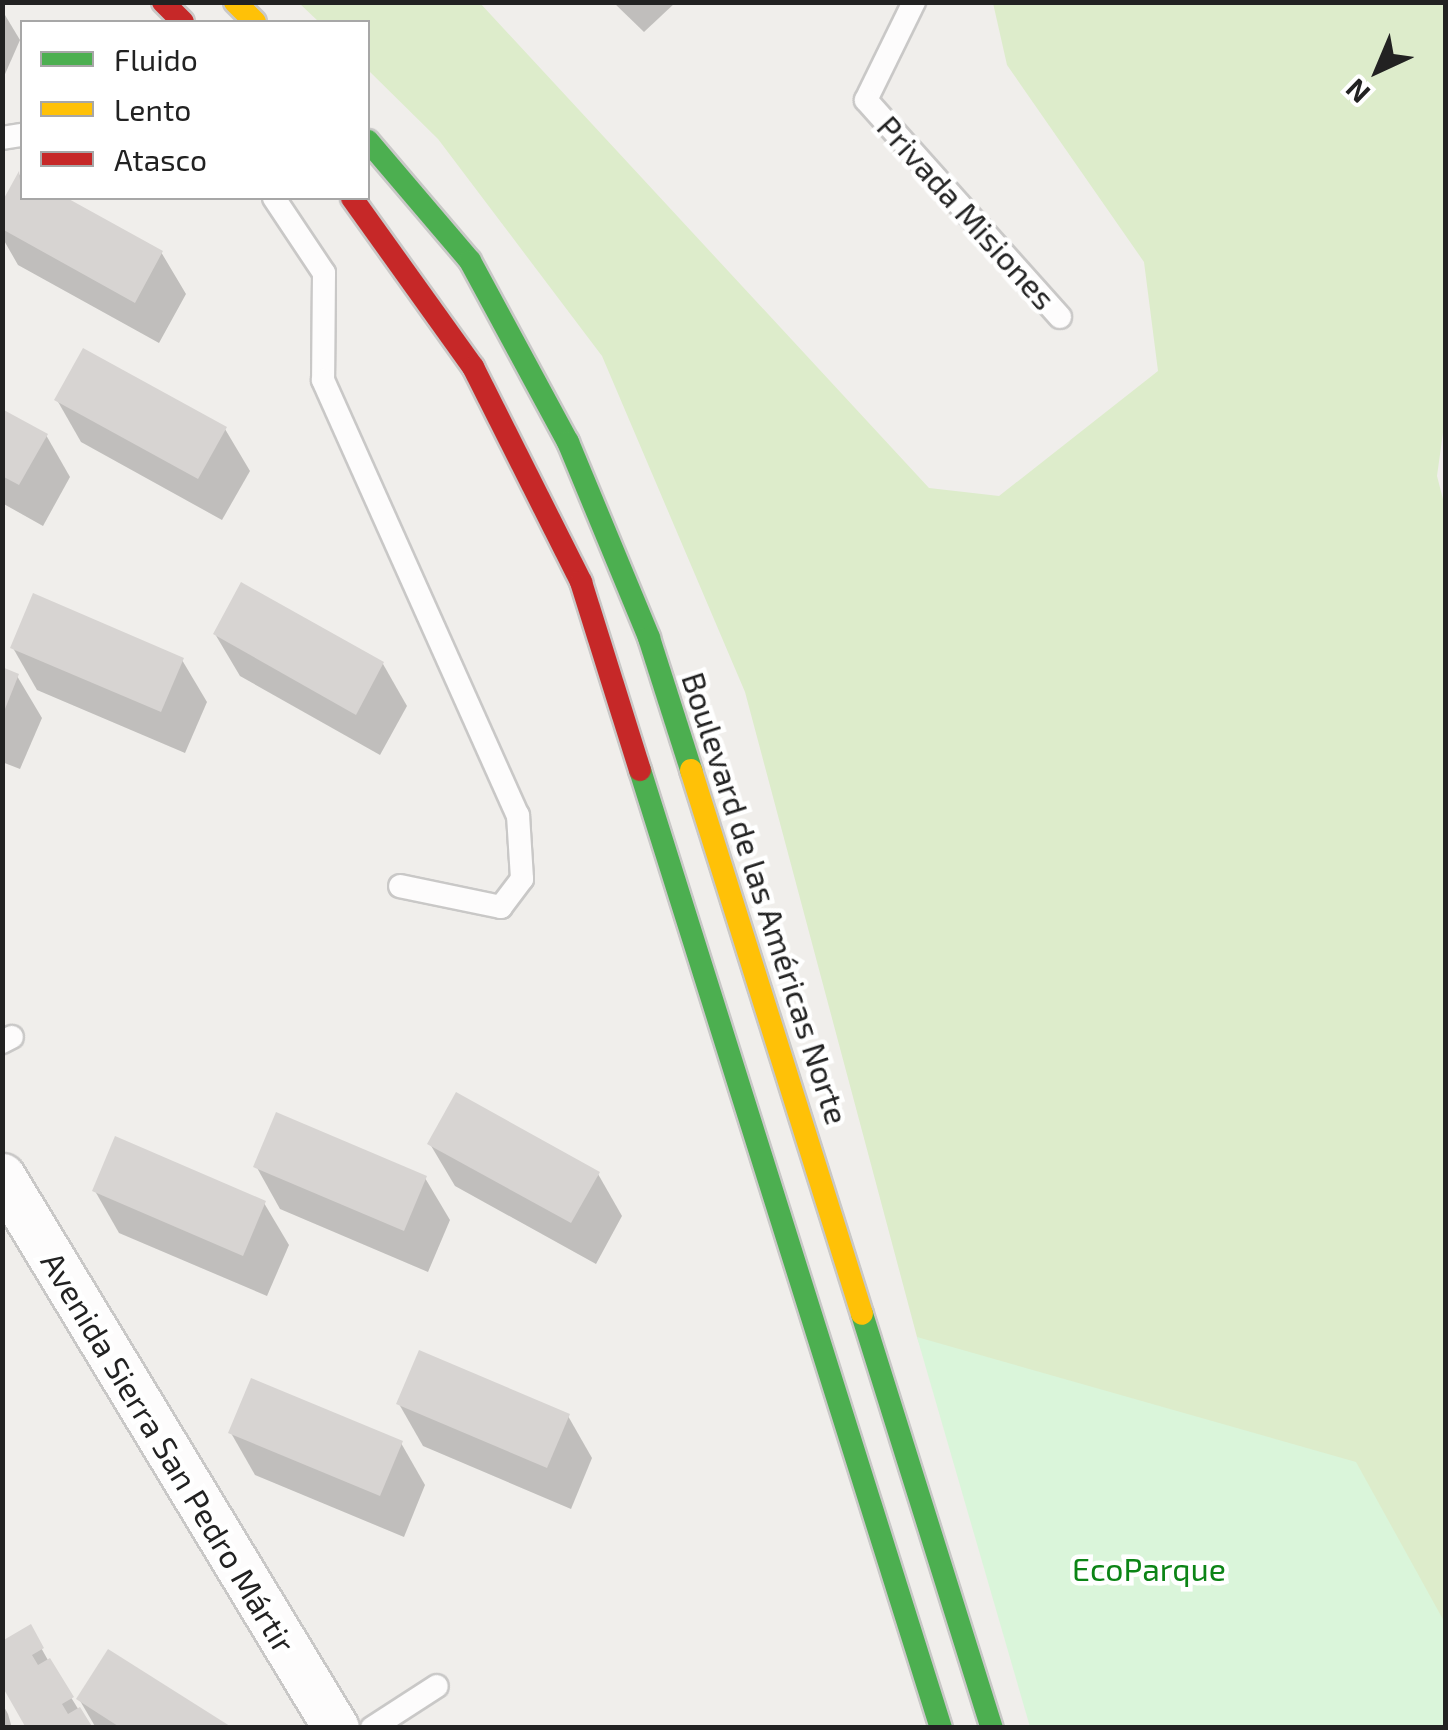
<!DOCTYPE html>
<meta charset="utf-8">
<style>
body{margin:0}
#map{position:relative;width:1448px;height:1730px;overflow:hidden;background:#f0eeeb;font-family:"Exo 2",sans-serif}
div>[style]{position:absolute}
.grass>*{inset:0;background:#ddeccb}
.park>*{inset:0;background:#daf5da}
.shadow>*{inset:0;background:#0003}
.building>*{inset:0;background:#d7d4d2}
.roads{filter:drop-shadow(2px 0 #c9c8c7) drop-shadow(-2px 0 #c9c8c7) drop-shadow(0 2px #c9c8c7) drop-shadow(0 -2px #c9c8c7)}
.lane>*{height:22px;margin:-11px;padding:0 11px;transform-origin:11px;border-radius:11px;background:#fdfcfc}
.street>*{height:45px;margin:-22.5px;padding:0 22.5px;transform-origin:22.5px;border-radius:22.5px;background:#fdfcfc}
.fast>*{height:22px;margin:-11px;padding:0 11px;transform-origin:11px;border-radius:11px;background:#4caf50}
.slow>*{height:22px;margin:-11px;padding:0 11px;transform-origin:11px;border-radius:11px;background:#ffc107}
.jam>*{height:22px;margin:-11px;padding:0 11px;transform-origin:11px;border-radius:11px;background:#c62828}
span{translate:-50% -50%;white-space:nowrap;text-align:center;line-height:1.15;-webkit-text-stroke:9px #fff;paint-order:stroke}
.street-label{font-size:32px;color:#222}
.park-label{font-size:32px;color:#0c8416}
.frame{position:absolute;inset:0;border:5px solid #222;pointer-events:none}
.legend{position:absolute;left:20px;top:20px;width:350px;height:180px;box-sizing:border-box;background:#fff;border:2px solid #a7a7a7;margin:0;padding:12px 18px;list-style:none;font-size:30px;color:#222}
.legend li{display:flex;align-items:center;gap:20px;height:50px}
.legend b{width:50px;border:2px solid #a7a7a7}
.north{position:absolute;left:1328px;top:20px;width:100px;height:100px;-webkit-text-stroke:8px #fff;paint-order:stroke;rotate:224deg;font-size:28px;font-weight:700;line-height:40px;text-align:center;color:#222}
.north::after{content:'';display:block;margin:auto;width:35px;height:45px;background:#222;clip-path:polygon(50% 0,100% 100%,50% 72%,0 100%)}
</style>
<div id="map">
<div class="grass">
<div style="clip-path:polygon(299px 3px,480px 3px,929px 488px,999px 496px,1158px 371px,1144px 262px,1007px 65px,993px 3px,1445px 3px,1446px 411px,1437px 476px,1446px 511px,1445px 1727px,996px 1558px,917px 1337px,745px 692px,602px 356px,438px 139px,368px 70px,368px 22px,319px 22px)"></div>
</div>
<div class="park">
<div style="clip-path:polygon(917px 1337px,1356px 1462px,1445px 1623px,1445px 1727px,1030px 1727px)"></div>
</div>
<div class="shadow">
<div style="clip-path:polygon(613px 2px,676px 2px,644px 32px)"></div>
<div style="clip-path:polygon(2px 10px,20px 40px,2px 81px)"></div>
<div style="clip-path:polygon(20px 174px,22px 198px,62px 198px,161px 252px,186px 294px,159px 343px,18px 265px,2px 237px,2px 207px)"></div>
<div style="clip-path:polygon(57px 400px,225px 429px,250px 471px,222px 520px,81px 442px)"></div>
<div style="clip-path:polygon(2px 411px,46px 435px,70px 477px,43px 526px,2px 503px)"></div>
<div style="clip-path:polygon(215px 634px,383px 664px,407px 706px,380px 755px,240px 676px)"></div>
<div style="clip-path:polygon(13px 648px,182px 660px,207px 702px,185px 753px,37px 690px)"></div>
<div style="clip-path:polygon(2px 669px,17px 676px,42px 718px,20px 769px,2px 762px)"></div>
<div style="clip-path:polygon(430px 1144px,598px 1174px,622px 1216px,596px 1264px,455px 1186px)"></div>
<div style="clip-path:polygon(256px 1166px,425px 1178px,450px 1220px,428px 1272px,280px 1209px)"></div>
<div style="clip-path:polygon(95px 1191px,264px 1203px,289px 1245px,267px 1296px,119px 1233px)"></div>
<div style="clip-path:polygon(399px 1404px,568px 1416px,592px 1458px,571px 1509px,423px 1446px)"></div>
<div style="clip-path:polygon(231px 1433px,401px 1443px,425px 1485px,404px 1537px,255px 1475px)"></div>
<div style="clip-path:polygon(30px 1628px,49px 1662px,90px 1728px,32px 1728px)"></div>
<div style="clip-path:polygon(79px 1699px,228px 1728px,96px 1728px)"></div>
<div style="clip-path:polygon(2px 1703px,8px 1714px,12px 1728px,2px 1728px)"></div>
</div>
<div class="building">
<div style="clip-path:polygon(19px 171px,22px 198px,67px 198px,163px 251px,135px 303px,2px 229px,2px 202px)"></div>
<div style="clip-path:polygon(83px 348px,227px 427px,198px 479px,54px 400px)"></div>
<div style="clip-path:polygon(2px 409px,48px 434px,19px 485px,2px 476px)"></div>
<div style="clip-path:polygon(241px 582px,384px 662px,356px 715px,213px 634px)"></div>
<div style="clip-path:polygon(33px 593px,184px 658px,161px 712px,10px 648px)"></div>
<div style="clip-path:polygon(2px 667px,19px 674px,3px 714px,2px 714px)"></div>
<div style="clip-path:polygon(456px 1092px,600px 1172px,571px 1223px,427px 1144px)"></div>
<div style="clip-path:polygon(276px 1112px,427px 1176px,404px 1231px,253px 1167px)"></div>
<div style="clip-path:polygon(115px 1136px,266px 1201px,243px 1256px,92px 1191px)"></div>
<div style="clip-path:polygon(419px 1350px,570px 1414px,547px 1468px,396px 1404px)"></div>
<div style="clip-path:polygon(251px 1378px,403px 1441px,380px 1496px,228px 1433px)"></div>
<div style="clip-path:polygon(31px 1624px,44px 1648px,32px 1655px,38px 1665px,50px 1658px,74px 1697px,62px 1704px,68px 1714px,80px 1707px,93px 1728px,26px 1728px,2px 1686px,2px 1641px)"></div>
<div style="clip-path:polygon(108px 1649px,233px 1728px,121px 1728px,76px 1699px)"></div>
</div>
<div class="roads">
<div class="lane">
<div style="left:914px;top:2px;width:109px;rotate:116.1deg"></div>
<div style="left:866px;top:100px;width:291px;rotate:48.2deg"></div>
<div style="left:2px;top:138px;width:20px;rotate:-9deg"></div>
<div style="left:274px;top:198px;width:90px;rotate:56.3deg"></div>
<div style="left:324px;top:273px;width:107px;rotate:90.5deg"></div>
<div style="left:323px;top:380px;width:477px;rotate:65.9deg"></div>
<div style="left:518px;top:815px;width:64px;rotate:86.4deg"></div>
<div style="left:522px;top:879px;width:35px;rotate:127deg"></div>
<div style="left:501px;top:907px;width:103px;rotate:-168.3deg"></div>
<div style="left:2px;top:1042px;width:11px;rotate:-27deg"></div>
<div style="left:372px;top:1728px;width:77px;rotate:-32.9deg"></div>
</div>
<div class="street">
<div style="left:2px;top:1176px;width:645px;rotate:58.82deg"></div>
</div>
<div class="fast">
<div style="left:368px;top:141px;width:157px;rotate:49.6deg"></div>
<div style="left:470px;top:261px;width:206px;rotate:61.6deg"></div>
<div style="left:568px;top:442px;width:212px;rotate:67.5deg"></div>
<div style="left:649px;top:638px;width:139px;rotate:72.3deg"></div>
<div style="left:640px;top:770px;width:1004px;rotate:72.56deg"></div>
<div style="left:862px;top:1314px;width:434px;rotate:72.6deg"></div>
</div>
<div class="slow">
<div style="left:235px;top:2px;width:28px;rotate:45deg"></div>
<div style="left:691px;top:770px;width:570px;rotate:72.55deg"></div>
</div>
<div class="jam">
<div style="left:163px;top:2px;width:28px;rotate:45deg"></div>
<div style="left:352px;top:198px;width:208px;rotate:54.4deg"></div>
<div style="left:473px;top:367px;width:241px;rotate:63.3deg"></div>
<div style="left:581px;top:582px;width:197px;rotate:72.6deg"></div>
</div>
</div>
<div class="street-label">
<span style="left:967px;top:212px;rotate:48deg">Privada Misiones</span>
<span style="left:766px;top:898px;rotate:72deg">Boulevard de las Américas Norte</span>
<span style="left:169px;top:1452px;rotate:59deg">Avenida Sierra San Pedro Mártir</span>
</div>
<div class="park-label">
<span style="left:1149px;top:1568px">EcoParque</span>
</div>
<div class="frame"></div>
<ul class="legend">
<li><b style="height:12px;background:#4caf50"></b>Fluido</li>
<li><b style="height:12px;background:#ffc107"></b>Lento</li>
<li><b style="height:12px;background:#c62828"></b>Atasco</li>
</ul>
<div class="north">N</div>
</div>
